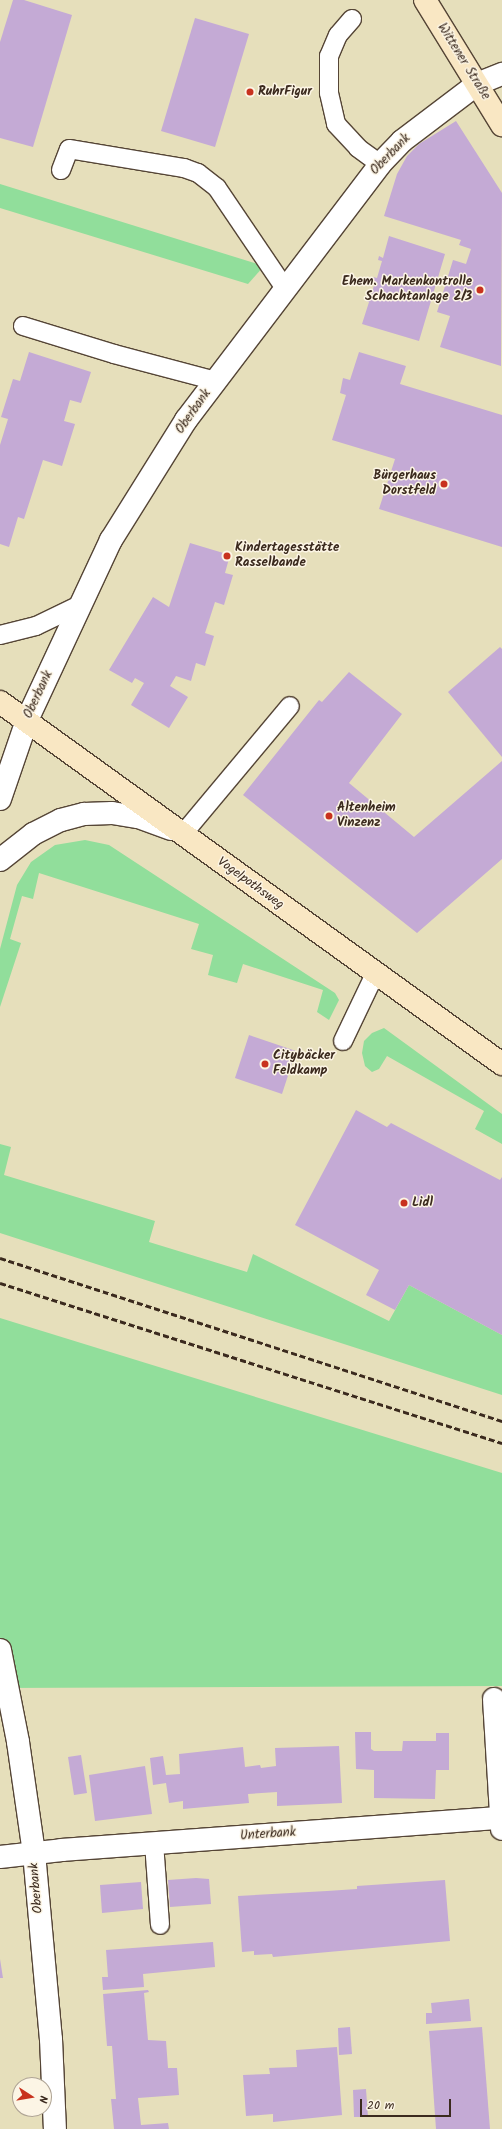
<!DOCTYPE html>
<meta charset="utf-8">
<style>
body{margin:0}
#map{position:relative;width:502px;height:2129px;overflow:hidden;background:#e6dfbb;font-family:Kalam,sans-serif}
div>[style]{position:absolute}
.green>*{inset:0;background:#91de9b}
.building>*{inset:0;background:#c4aad5}
.roads{filter:drop-shadow(1px 0 #554536) drop-shadow(-1px 0 #554536) drop-shadow(0 1px #554536) drop-shadow(0 -1px #554536)}
.lane>*{height:18px;margin:-9px;padding:0 9px;transform-origin:9px;border-radius:9px;background:#fff}
.street>*{height:22px;margin:-11px;padding:0 11px;transform-origin:11px;border-radius:11px;background:#fff}
.secondary>*{height:22px;margin:-11px;padding:0 11px;transform-origin:11px;border-radius:11px;background:#f9e7c3}
.rail>*{height:3px;margin-top:-1.5px;transform-origin:0;background:repeating-linear-gradient(90deg,#3b2a1e 0 6px,transparent 0 9px)}
.dots>*{width:11px;height:11px;translate:-50% -50%;box-sizing:border-box;border:2px solid #fcf5e5;border-radius:50%}
span{translate:-50% -50%;white-space:nowrap;text-align:center;line-height:1.15;-webkit-text-stroke:3px #fcf5e5;paint-order:stroke}
.street-label{font-size:13px;color:#3b2a1e}
.poi-label{font-size:13px;color:#3b2a1e;font-weight:700}
.left{translate:0 -50%;text-align:left}
.right{translate:-100% -50%;text-align:right}
.north{position:absolute;left:12px;top:2077px;width:40px;height:40px;box-sizing:border-box;background:#fcf5e5;border:1px solid #afa495;border-radius:50%;rotate:102deg;font-size:11px;font-weight:700;line-height:16px;text-align:center;color:#3b2a1e}
.north::after{content:'';display:block;margin:auto;width:14px;height:18px;background:#c8321e;clip-path:polygon(50% 0,100% 100%,50% 72%,0 100%)}
.scale{position:absolute;left:360px;top:2099px;width:91px;height:18px;box-sizing:border-box;border:2px solid #3b2a1e;border-top:0;padding-left:5px;font-size:12px;line-height:14px;white-space:nowrap;color:#3b2a1e;-webkit-text-stroke:3px #fcf5e5;paint-order:stroke}
</style>
<div id="map">
<div class="green">
<div style="clip-path:polygon(0 184px,264px 266px,248px 284px,0 208px)"></div>
<div style="clip-path:polygon(85px 840px,109px 845px,335px 993px,339px 1000px,329px 1020px,317px 1012px,323px 990px,243px 964px,237px 983px,208px 975px,213px 955px,191px 949px,199px 924px,39px 873px,33px 899px,22px 896px,10px 939px,21px 943px,0 1007px,0 949px,17px 885px,31px 862px,55px 845px)"></div>
<div style="clip-path:polygon(384px 1028px,502px 1114px,502px 1144px,475px 1129px,484px 1111px,387px 1056px,379px 1069px,372px 1072px,365px 1066px,362px 1053px,364px 1041px,372px 1033px)"></div>
<div style="clip-path:polygon(0 1144px,11px 1147px,4px 1175px,155px 1221px,149px 1242px,247px 1272px,253px 1254px,389px 1321px,409px 1285px,502px 1335px,502px 1395px,0 1233px)"></div>
<div style="clip-path:polygon(0 1318px,502px 1473px,502px 1686px,0 1688px)"></div>
</div>
<div class="building">
<div style="clip-path:polygon(13px 0,24px 0,72px 15px,33px 147px,0 138px,0 42px)"></div>
<div style="clip-path:polygon(195px 18px,249px 34px,215px 147px,161px 131px)"></div>
<div style="clip-path:polygon(456px 121px,502px 193px,501px 366px,440px 347px,450px 316px,437px 312px,453px 260px,466px 264px,471px 249px,459px 245px,461px 240px,384px 216px,397px 174px,407px 156px,419px 144px)"></div>
<div style="clip-path:polygon(389px 236px,445px 254px,419px 341px,362px 324px,369px 302px,366px 301px,367px 298px,370px 299px,375px 282px,372px 281px,373px 277px,377px 278px,382px 261px,378px 260px,379px 256px,383px 258px)"></div>
<div style="clip-path:polygon(29px 352px,91px 372px,81px 403px,70px 400px,64px 421px,75px 424px,62px 466px,43px 460px,24px 519px,18px 517px,9px 547px,0 544px,0 445px,8px 419px,1px 417px,13px 379px,20px 381px)"></div>
<div style="clip-path:polygon(359px 352px,406px 366px,400px 384px,502px 415px,502px 547px,379px 509px,395px 459px,332px 440px,346px 395px,340px 393px,343px 378px,350px 380px)"></div>
<div style="clip-path:polygon(190px 543px,230px 555px,225px 573px,233px 575px,224px 605px,215px 602px,205px 633px,214px 636px,205px 666px,196px 663px,191px 681px,176px 676px,170px 686px,188px 697px,169px 728px,131px 705px,144px 683px,135px 678px,132px 683px,109px 670px,153px 597px,169px 607px)"></div>
<div style="clip-path:polygon(500px 647px,502px 649px,502px 757px,448px 692px)"></div>
<div style="clip-path:polygon(349px 672px,402px 714px,349px 783px,414px 837px,502px 761px,502px 859px,417px 933px,243px 795px,319px 700px,322px 702px)"></div>
<div style="clip-path:polygon(249px 1035px,296px 1051px,282px 1094px,235px 1078px)"></div>
<div style="clip-path:polygon(356px 1110px,387px 1127px,391px 1123px,500px 1180px,502px 1177px,502px 1335px,409px 1285px,395px 1310px,366px 1295px,379px 1270px,295px 1225px)"></div>
<div style="clip-path:polygon(355px 1732px,371px 1732px,371px 1749px,374px 1751px,402px 1751px,403px 1741px,436px 1741px,436px 1733px,449px 1733px,449px 1770px,436px 1770px,435px 1799px,374px 1798px,374px 1770px,356px 1769px)"></div>
<div style="clip-path:polygon(339px 1746px,342px 1803px,277px 1806px,277px 1792px,248px 1794px,249px 1803px,183px 1809px,183px 1801px,169px 1803px,166px 1783px,153px 1785px,150px 1758px,163px 1756px,166px 1775px,180px 1774px,179px 1754px,243px 1747px,245px 1767px,260px 1765px,261px 1768px,276px 1766px,275px 1748px)"></div>
<div style="clip-path:polygon(81px 1755px,87px 1793px,74px 1795px,68px 1757px)"></div>
<div style="clip-path:polygon(145px 1766px,152px 1814px,95px 1821px,89px 1775px)"></div>
<div style="clip-path:polygon(196px 1878px,209px 1879px,211px 1904px,170px 1907px,168px 1880px)"></div>
<div style="clip-path:polygon(445px 1880px,450px 1941px,273px 1957px,272px 1954px,254px 1955px,254px 1951px,242px 1952px,238px 1896px,327px 1891px,357px 1889px,357px 1886px)"></div>
<div style="clip-path:polygon(141px 1882px,143px 1909px,102px 1913px,100px 1885px)"></div>
<div style="clip-path:polygon(213px 1942px,215px 1967px,143px 1974px,144px 1987px,103px 1990px,102px 1977px,108px 1977px,106px 1950px)"></div>
<div style="clip-path:polygon(0 1959px,3px 1978px,0 1978px)"></div>
<div style="clip-path:polygon(148px 1990px,149px 1992px,144px 1993px,148px 2040px,166px 2041px,168px 2068px,177px 2068px,179px 2095px,138px 2098px,141px 2125px,168px 2123px,169px 2129px,114px 2129px,111px 2099px,116px 2099px,112px 2046px,107px 2046px,103px 1994px)"></div>
<div style="clip-path:polygon(469px 1999px,471px 2021px,426px 2024px,426px 2013px,432px 2013px,431px 2003px)"></div>
<div style="clip-path:polygon(350px 2027px,352px 2054px,339px 2055px,338px 2028px)"></div>
<div style="clip-path:polygon(482px 2027px,490px 2129px,436px 2129px,429px 2031px)"></div>
<div style="clip-path:polygon(337px 2047px,342px 2115px,273px 2122px,273px 2114px,246px 2116px,243px 2075px,270px 2074px,269px 2068px,297px 2067px,296px 2050px)"></div>
<div style="clip-path:polygon(366px 2089px,368px 2117px,354px 2117px,353px 2090px)"></div>
</div>
<div class="roads">
<div class="lane">
<div style="left:352px;top:19px;width:21px;rotate:131deg"></div>
<div style="left:338px;top:35px;width:23px;rotate:113deg"></div>
<div style="left:329px;top:56px;width:37px;rotate:90deg"></div>
<div style="left:329px;top:93px;width:32px;rotate:77deg"></div>
<div style="left:336px;top:124px;width:33px;rotate:47deg"></div>
<div style="left:358px;top:148px;width:27px;rotate:36deg"></div>
<div style="left:61px;top:170px;width:22px;rotate:-69deg"></div>
<div style="left:69px;top:149px;width:117px;rotate:9.4deg"></div>
<div style="left:184px;top:168px;width:15px;rotate:20deg"></div>
<div style="left:198px;top:173px;width:24px;rotate:38deg"></div>
<div style="left:217px;top:188px;width:123px;rotate:55.9deg"></div>
<div style="left:23px;top:326px;width:95px;rotate:17.1deg"></div>
<div style="left:114px;top:354px;width:106px;rotate:14.8deg"></div>
<div style="left:0;top:635px;width:37px;rotate:-14deg"></div>
<div style="left:36px;top:626px;width:51px;rotate:-25.6deg"></div>
<div style="left:182px;top:835px;width:168px;rotate:-50.1deg"></div>
<div style="left:343px;top:1041px;width:74px;rotate:-64.5deg"></div>
<div style="left:154px;top:1843px;width:82px;rotate:85.8deg"></div>
</div>
<div class="street">
<div style="left:0;top:799px;width:83px;rotate:-71.1deg"></div>
<div style="left:27px;top:720px;width:199px;rotate:-65deg"></div>
<div style="left:111px;top:540px;width:142px;rotate:-58deg"></div>
<div style="left:186px;top:420px;width:321px;rotate:-52.8deg"></div>
<div style="left:380px;top:164px;width:32px;rotate:-46deg"></div>
<div style="left:402px;top:141px;width:94px;rotate:-37.2deg"></div>
<div style="left:477px;top:84px;width:27px;rotate:-22deg"></div>
<div style="left:0;top:860px;width:42px;rotate:-38.2deg"></div>
<div style="left:33px;top:834px;width:31px;rotate:-27deg"></div>
<div style="left:61px;top:820px;width:24px;rotate:-15deg"></div>
<div style="left:84px;top:814px;width:28px;rotate:-2deg"></div>
<div style="left:112px;top:813px;width:26px;rotate:9deg"></div>
<div style="left:138px;top:817px;width:35px;rotate:20deg"></div>
<div style="left:0;top:1650px;width:94px;rotate:78.9deg"></div>
<div style="left:18px;top:1742px;width:112px;rotate:81.8deg"></div>
<div style="left:34px;top:1853px;width:187px;rotate:84.8deg"></div>
<div style="left:51px;top:2039px;width:90px;rotate:87.5deg"></div>
<div style="left:494px;top:1699px;width:130px;rotate:86.5deg"></div>
<div style="left:0;top:1857px;width:62px;rotate:-6.4deg"></div>
<div style="left:62px;top:1850px;width:440px;rotate:-4.2deg"></div>
</div>
<div class="secondary">
<div style="left:425px;top:0;width:147px;rotate:58.4deg"></div>
<div style="left:0;top:702px;width:619px;rotate:35.8deg"></div>
</div>
</div>
<div class="rail">
<div style="left:0;top:1258px;width:528px;rotate:17.99deg"></div>
<div style="left:0;top:1283px;width:527px;rotate:17.68deg"></div>
</div>
<div class="dots">
<div style="left:250px;top:92px;background:#c8321e"></div>
<div style="left:480px;top:290px;background:#c8321e"></div>
<div style="left:444px;top:484px;background:#c8321e"></div>
<div style="left:227px;top:556px;background:#c8321e"></div>
<div style="left:329px;top:816px;background:#c8321e"></div>
<div style="left:265px;top:1064px;background:#c8321e"></div>
<div style="left:404px;top:1203px;background:#c8321e"></div>
</div>
<div class="street-label">
<span style="left:463px;top:62px;rotate:58deg">Wittener Straße</span>
<span style="left:391px;top:155px;rotate:-46deg">Oberbank</span>
<span style="left:194px;top:412px;rotate:-55deg">Oberbank</span>
<span style="left:39px;top:695px;rotate:-65deg">Oberbank</span>
<span style="left:250px;top:884px;rotate:36deg">Vogelpothsweg</span>
<span style="left:268px;top:1835px;rotate:-4deg">Unterbank</span>
<span style="left:37px;top:1888px;rotate:-95deg">Oberbank</span>
</div>
<div class="poi-label">
<span class="left" style="left:258px;top:92px">RuhrFigur</span>
<span class="right" style="left:472px;top:290px">Ehem. Markenkontrolle<br>Schachtanlage 2/3</span>
<span class="right" style="left:436px;top:484px">Bürgerhaus<br>Dorstfeld</span>
<span class="left" style="left:235px;top:556px">Kindertagesstätte<br>Rasselbande</span>
<span class="left" style="left:337px;top:816px">Altenheim<br>Vinzenz</span>
<span class="left" style="left:273px;top:1064px">Citybäcker<br>Feldkamp</span>
<span class="left" style="left:412px;top:1203px">Lidl</span>
</div>
<div class="north">N</div>
<div class="scale">20 m</div>
</div>
